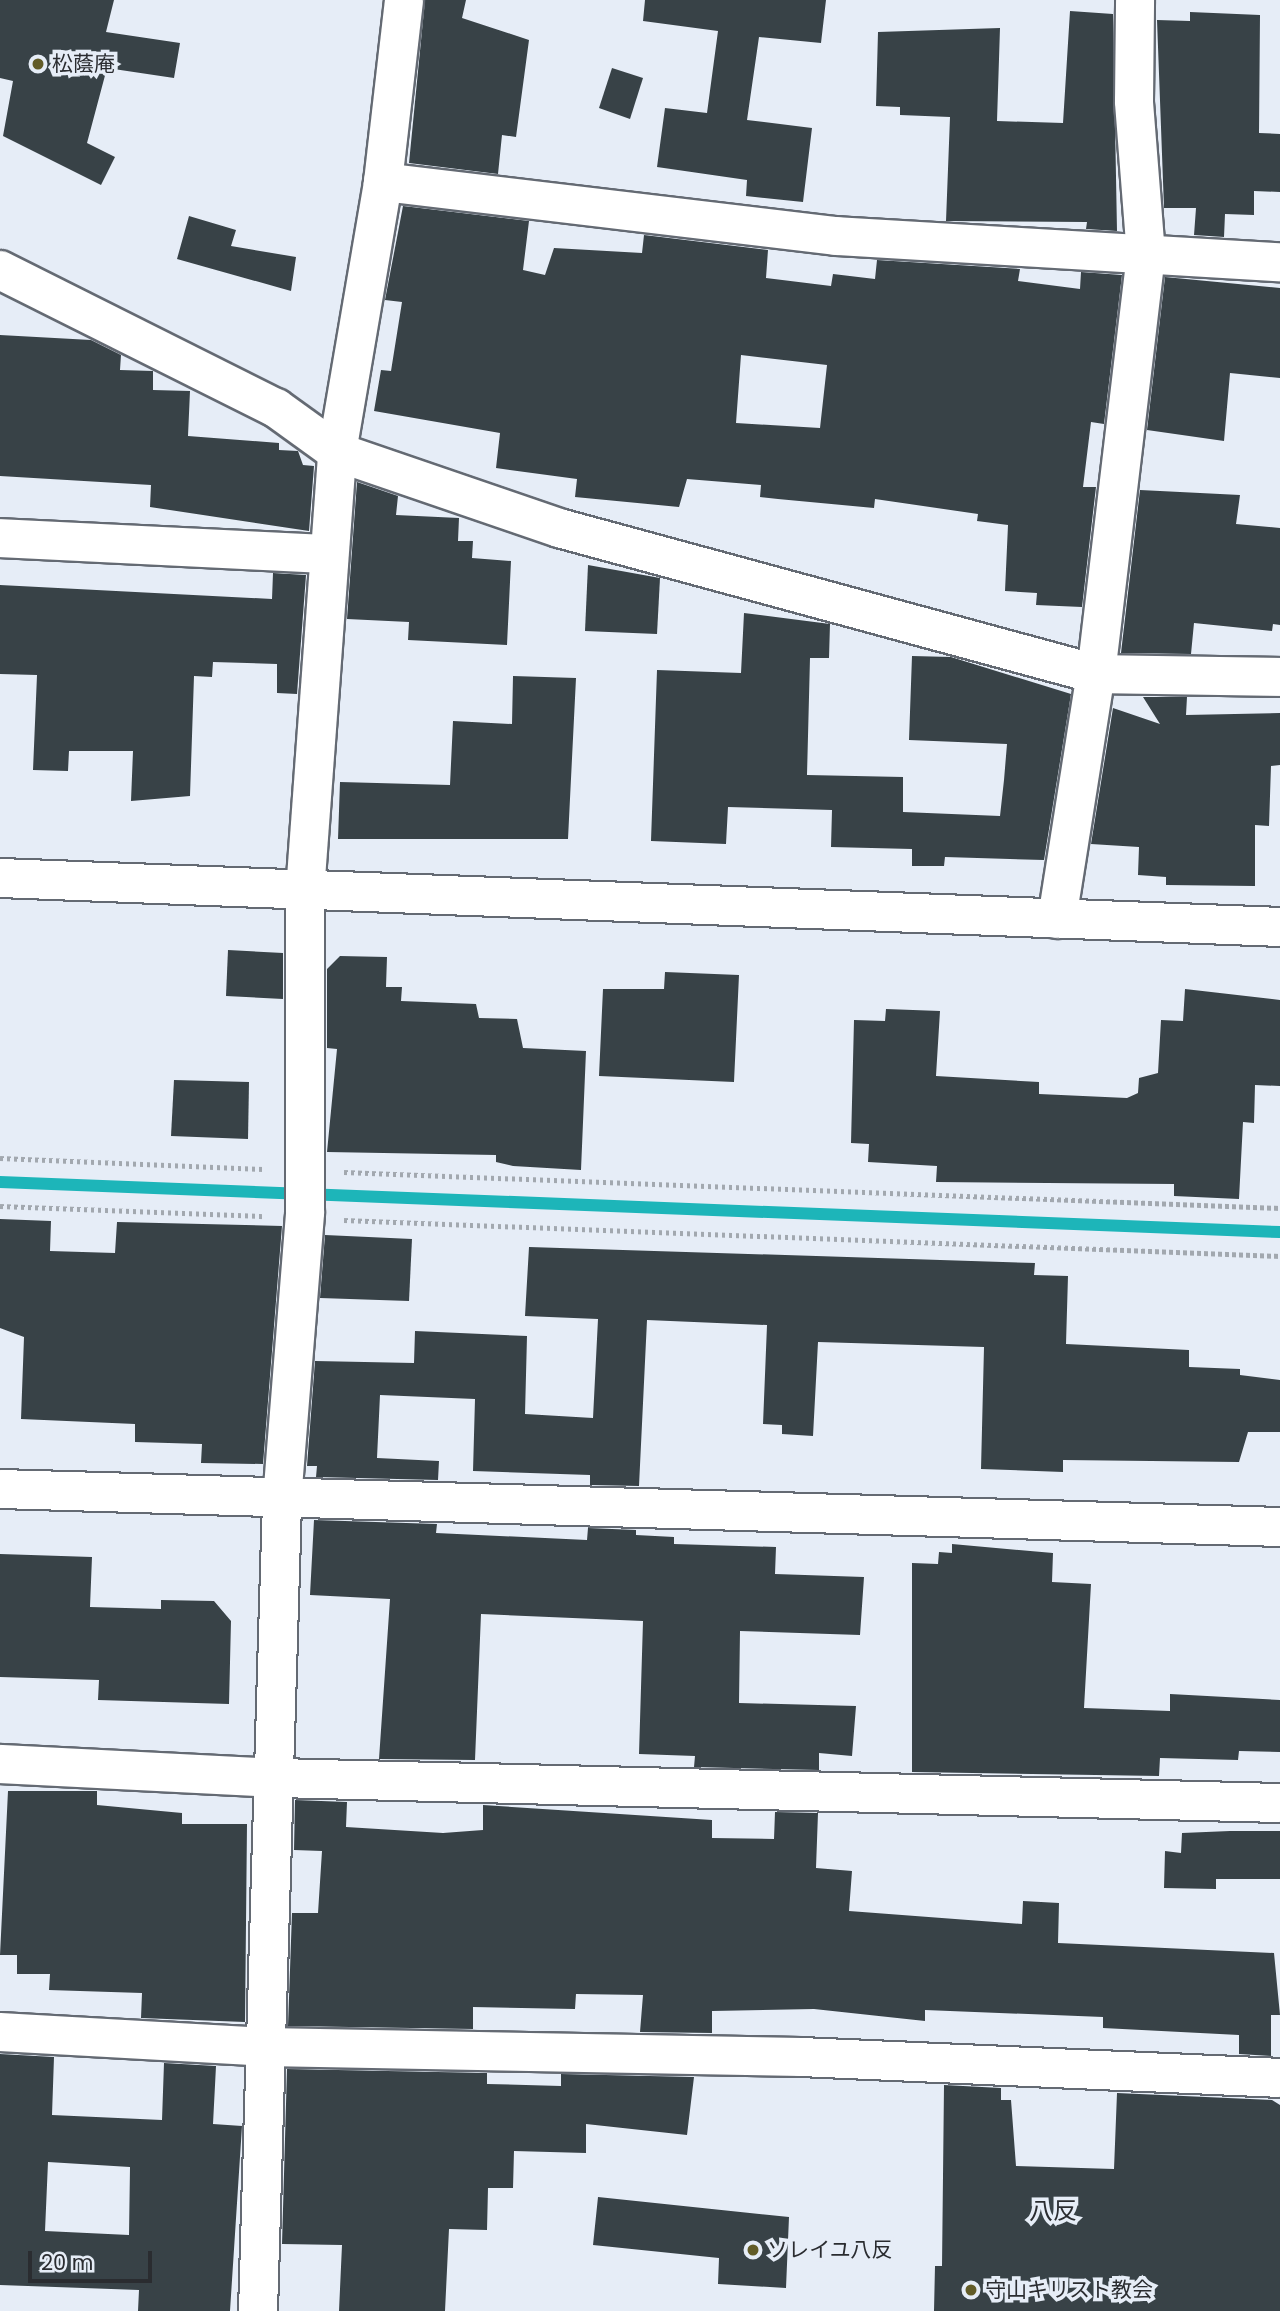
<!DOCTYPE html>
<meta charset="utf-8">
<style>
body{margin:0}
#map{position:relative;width:1280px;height:2311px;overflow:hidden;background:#e6edf7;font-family:Poppins,"Noto Sans JP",sans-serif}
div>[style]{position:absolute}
.stream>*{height:12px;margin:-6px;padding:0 6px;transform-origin:6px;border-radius:6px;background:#1db5b9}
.building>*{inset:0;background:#384247}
.path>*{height:4.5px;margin-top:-2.25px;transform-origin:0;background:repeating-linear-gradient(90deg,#a2a8af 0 3.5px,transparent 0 7px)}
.roads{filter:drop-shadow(2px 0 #646a73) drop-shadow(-2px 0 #646a73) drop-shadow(0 2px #646a73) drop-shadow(0 -2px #646a73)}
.minor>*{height:38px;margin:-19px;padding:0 19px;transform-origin:19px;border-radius:19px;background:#fff}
.tertiary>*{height:38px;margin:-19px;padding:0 19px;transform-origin:19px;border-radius:19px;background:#fff}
.dots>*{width:19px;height:19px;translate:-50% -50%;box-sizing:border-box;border:4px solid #e6edf7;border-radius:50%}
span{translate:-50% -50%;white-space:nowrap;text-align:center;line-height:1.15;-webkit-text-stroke:7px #e6edf7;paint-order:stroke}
.poi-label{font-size:21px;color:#2a2c30}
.left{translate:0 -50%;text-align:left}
.quarter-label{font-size:24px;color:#2a2c30}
.scale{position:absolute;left:28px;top:2251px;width:124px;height:32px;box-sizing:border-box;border:4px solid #2a2c30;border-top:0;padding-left:9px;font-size:21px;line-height:24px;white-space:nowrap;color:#2a2c30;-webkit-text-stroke:5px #e6edf7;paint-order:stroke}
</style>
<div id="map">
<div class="stream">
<div style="left:0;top:1182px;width:1281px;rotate:2.24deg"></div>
</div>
<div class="building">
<div style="clip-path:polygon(0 0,114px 0,106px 32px,180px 43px,174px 78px,107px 68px,87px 143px,115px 157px,101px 185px,3px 136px,13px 81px,0 78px)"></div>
<div style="clip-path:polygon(425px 0,466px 0,462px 18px,529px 40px,516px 137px,502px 135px,498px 174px,409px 163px)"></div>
<div style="clip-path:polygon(645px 0,826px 0,821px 43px,759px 37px,747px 120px,812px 128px,803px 202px,746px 196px,747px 180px,657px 167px,665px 108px,707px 113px,718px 31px,643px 21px)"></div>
<div style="clip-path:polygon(1070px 11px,1113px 14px,1117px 231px,1086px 229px,1087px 222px,946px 221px,950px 117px,900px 115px,900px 107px,876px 106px,878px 32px,1000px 28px,997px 121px,1063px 123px)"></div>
<div style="clip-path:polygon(1190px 12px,1260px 15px,1259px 133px,1280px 134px,1280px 192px,1254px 191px,1254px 215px,1225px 214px,1224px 237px,1194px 235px,1196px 208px,1164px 208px,1157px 20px,1190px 21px)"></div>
<div style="clip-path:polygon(612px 68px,643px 78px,630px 119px,599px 108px)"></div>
<div style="clip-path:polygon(evenodd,403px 206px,529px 221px,523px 270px,545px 275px,554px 248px,642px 253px,644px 235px,768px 250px,766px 278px,831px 286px,833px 274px,875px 279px,877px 260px,1020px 269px,1018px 281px,1080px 289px,1081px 272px,1122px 275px,1104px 424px,1091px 422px,1083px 487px,1096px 487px,1082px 607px,1036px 605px,1037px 593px,1005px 591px,1008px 525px,977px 521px,978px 514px,875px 499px,874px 508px,778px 499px,760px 497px,761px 485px,687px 479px,679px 507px,575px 497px,577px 479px,496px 468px,500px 433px,374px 411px,381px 370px,391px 371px,402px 302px,385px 300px,403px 206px,741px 355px,827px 365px,820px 428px,736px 423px,741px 355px)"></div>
<div style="clip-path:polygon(189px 216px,236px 230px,231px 246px,296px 257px,291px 291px,177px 259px)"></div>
<div style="clip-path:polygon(1165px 277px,1280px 288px,1280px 378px,1230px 373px,1224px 441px,1147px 430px)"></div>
<div style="clip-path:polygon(0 335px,91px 340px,121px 355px,120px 370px,153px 371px,153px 390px,190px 391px,188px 436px,279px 443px,279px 450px,298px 451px,303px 465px,314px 466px,309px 531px,150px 507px,151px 485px,0 476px)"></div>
<div style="clip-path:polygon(357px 482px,398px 496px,396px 515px,459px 518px,458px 541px,473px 541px,472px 558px,511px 561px,507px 645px,408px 640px,409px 622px,347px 619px)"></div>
<div style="clip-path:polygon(1140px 490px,1240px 495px,1236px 524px,1280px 528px,1280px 625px,1273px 624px,1272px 631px,1194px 623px,1191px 654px,1121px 653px)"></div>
<div style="clip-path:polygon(588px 565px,660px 578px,657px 634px,585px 631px)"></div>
<div style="clip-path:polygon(273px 573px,306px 575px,297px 694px,277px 693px,277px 664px,213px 662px,212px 677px,194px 676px,190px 796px,131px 801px,133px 751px,69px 751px,68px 771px,33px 770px,37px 675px,0 674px,0 585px,272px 599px)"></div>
<div style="clip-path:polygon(744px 613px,830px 624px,829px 658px,810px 658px,807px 775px,903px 777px,903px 812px,1000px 816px,1004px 780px,1007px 744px,909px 740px,912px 656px,951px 657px,1071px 694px,1044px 860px,945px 857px,944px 866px,912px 866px,912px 849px,831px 847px,832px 810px,728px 807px,726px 844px,651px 841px,657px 670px,741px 673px)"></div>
<div style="clip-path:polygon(513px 676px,576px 678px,568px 839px,338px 839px,340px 782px,450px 785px,453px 721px,512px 724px)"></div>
<div style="clip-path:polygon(1143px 697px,1187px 697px,1186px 715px,1280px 713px,1280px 765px,1271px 766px,1269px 826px,1255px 825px,1255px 886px,1166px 885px,1166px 877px,1138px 875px,1139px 847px,1091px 844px,1113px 708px,1160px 724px)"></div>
<div style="clip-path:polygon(228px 950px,283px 953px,283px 999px,226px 996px)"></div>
<div style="clip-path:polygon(340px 956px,387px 957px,386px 987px,402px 987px,401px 1001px,476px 1004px,479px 1018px,517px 1019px,523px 1048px,586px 1051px,581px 1170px,513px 1166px,496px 1162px,496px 1155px,327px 1152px,337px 1049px,327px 1048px,327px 969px)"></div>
<div style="clip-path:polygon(665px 972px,739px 975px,734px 1082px,599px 1076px,603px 989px,664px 989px)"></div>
<div style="clip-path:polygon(1185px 989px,1280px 1000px,1280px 1086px,1255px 1085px,1254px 1123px,1243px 1122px,1239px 1199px,1174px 1196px,1174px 1184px,936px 1182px,937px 1166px,868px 1162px,869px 1144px,851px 1143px,854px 1020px,885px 1021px,886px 1009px,940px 1011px,936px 1076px,1039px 1082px,1039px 1094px,1127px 1098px,1138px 1093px,1139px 1078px,1158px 1073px,1161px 1020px,1183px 1021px)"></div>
<div style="clip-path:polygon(174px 1080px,249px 1082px,248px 1139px,171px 1136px)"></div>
<div style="clip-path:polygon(0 1219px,51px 1221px,50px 1251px,115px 1253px,117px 1222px,282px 1226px,263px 1464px,201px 1463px,202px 1444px,135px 1442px,135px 1424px,21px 1419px,24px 1337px,0 1328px)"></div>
<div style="clip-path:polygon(325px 1235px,412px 1239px,409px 1301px,320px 1298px)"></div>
<div style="clip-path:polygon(529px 1247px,1035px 1263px,1034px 1275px,1068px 1276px,1066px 1344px,1189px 1350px,1189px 1367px,1240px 1369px,1240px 1375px,1280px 1380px,1280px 1432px,1248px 1432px,1239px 1462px,1063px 1460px,1063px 1472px,981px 1469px,984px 1347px,818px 1342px,813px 1436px,782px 1434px,782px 1425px,763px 1424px,767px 1325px,647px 1320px,639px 1486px,590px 1485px,590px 1475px,473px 1471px,475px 1399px,380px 1395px,377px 1458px,439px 1461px,438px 1480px,316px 1477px,317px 1466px,307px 1466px,315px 1361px,414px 1363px,415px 1331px,527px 1336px,525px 1414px,593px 1418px,598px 1319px,525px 1316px)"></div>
<div style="clip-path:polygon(314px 1520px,437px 1524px,436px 1533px,587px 1540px,588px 1528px,636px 1530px,636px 1535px,674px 1537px,674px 1544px,776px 1547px,775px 1574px,864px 1577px,860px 1635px,740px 1631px,739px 1703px,856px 1706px,852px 1756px,819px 1753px,819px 1770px,694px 1767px,695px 1756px,639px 1754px,643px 1621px,481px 1614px,475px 1760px,379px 1759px,390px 1599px,310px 1595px)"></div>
<div style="clip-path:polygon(952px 1544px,1053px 1553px,1052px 1582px,1091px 1584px,1084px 1708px,1170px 1711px,1170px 1694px,1280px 1700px,1280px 1752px,1239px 1751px,1238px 1760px,1160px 1758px,1159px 1776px,912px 1772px,912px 1563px,938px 1564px,939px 1552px,952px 1553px)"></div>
<div style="clip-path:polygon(0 1554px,92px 1557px,90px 1607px,161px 1609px,161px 1600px,214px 1601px,231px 1621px,229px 1704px,98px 1700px,99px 1680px,0 1677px)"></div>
<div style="clip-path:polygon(8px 1791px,97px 1791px,97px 1805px,182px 1813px,182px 1824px,247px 1824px,245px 2022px,141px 2018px,142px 1993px,49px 1990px,50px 1974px,17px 1974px,17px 1955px,0 1955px)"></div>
<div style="clip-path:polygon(295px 1800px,347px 1802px,346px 1827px,443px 1833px,483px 1830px,483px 1805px,712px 1820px,712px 1838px,774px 1839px,775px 1812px,818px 1813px,816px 1868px,852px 1871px,849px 1911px,1022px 1924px,1023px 1901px,1059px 1903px,1058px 1943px,1274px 1953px,1280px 2015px,1271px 2015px,1271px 2056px,1239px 2054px,1239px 2035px,1103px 2028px,1103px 2017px,925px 2010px,925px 2021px,814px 2009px,712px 2011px,712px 2033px,640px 2032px,643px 1995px,576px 1994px,575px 2009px,473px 2007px,473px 2029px,288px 2026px,292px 1913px,318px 1913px,322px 1851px,294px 1850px)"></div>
<div style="clip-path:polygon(1230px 1831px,1280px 1831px,1280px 1879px,1216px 1879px,1216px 1889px,1164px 1888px,1165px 1851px,1181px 1853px,1182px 1833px)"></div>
<div style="clip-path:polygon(evenodd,0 2054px,54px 2057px,52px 2115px,162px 2120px,164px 2063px,216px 2066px,213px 2124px,242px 2126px,230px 2311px,138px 2311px,139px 2290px,0 2285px,0 2054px,48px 2162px,130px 2167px,129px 2235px,45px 2231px,48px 2162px)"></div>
<div style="clip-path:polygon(287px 2069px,487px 2073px,487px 2084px,561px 2086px,561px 2074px,694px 2077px,687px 2135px,586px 2124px,586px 2153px,514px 2151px,513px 2188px,488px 2188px,487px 2230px,449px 2229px,445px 2311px,339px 2311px,342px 2245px,282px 2244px)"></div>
<div style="clip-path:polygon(944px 2085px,1001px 2088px,1001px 2100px,1011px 2100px,1016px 2166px,1114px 2169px,1117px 2093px,1272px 2100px,1280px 2105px,1280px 2311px,934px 2311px,935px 2266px,942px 2266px)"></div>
<div style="clip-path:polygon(598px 2197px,789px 2217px,786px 2288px,718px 2284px,719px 2258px,593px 2245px)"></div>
</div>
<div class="path">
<div style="left:0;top:1158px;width:265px;rotate:2.4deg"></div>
<div style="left:344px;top:1172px;width:937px;rotate:2.2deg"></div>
<div style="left:0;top:1206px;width:265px;rotate:2.2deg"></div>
<div style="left:344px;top:1220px;width:937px;rotate:2.2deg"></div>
</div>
<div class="roads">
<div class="minor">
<div style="left:383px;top:182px;width:456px;rotate:6.8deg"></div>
<div style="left:836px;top:236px;width:445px;rotate:3.4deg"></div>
<div style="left:0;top:270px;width:309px;rotate:26.6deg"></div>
<div style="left:276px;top:408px;width:75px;rotate:35.8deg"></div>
<div style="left:337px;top:452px;width:235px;rotate:18.9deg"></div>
<div style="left:559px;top:528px;width:556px;rotate:15.21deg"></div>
<div style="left:1096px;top:674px;width:184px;rotate:0.9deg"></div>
<div style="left:0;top:538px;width:327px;rotate:2.8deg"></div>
<div style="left:1057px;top:919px;width:248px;rotate:-81deg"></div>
<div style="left:1096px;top:674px;width:422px;rotate:-83.2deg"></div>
<div style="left:1146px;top:255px;width:154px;rotate:-94.5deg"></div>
<div style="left:1134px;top:101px;width:101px;rotate:-89.4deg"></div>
<div style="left:0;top:1489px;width:1281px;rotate:1.7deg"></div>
<div style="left:0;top:1764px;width:278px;rotate:2.9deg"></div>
<div style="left:278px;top:1778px;width:1002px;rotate:1.43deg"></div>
<div style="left:0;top:2032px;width:266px;rotate:3.2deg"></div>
<div style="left:266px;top:2047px;width:535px;rotate:1.07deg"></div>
<div style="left:801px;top:2057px;width:479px;rotate:2.5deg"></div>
<div style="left:258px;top:2311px;width:811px;rotate:-88.3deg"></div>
<div style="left:282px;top:1500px;width:289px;rotate:-85.4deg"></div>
<div style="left:305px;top:1212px;width:320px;rotate:-90deg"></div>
<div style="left:305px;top:892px;width:441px;rotate:-85.8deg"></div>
<div style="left:337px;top:452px;width:274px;rotate:-80.3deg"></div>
<div style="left:383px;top:182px;width:183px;rotate:-83.4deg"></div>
</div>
<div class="tertiary">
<div style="left:0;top:878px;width:1281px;rotate:2.19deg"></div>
</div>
</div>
<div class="dots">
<div style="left:38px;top:64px;background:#625c28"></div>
<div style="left:753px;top:2250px;background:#625c28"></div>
<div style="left:971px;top:2290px;background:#625c28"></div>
</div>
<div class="poi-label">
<span class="left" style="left:52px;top:64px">松蔭庵</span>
<span class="left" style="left:767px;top:2250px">ソレイユ八反</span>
<span class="left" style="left:985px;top:2290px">守山キリスト教会</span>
</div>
<div class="quarter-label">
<span style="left:1053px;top:2211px">八反</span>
</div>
<div class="scale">20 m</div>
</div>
